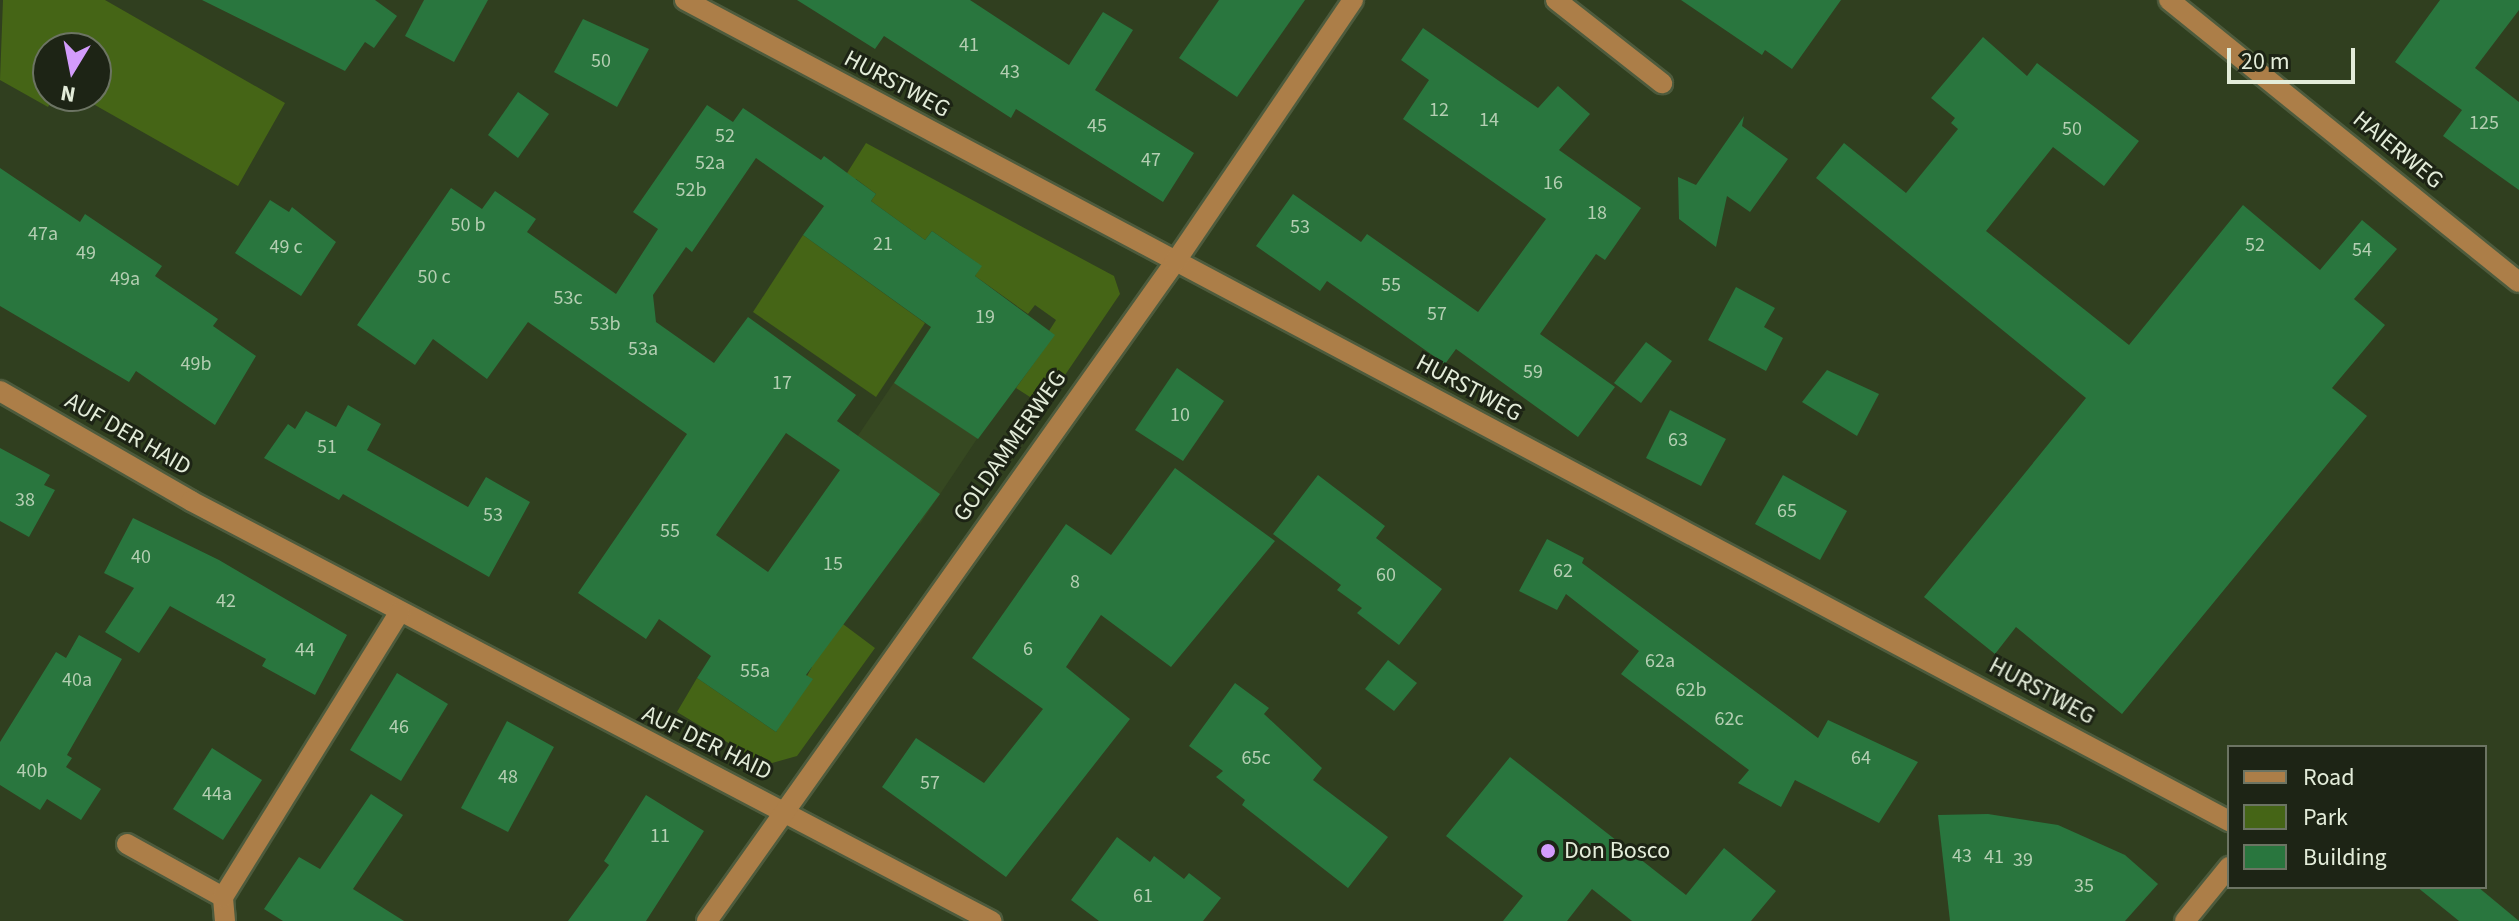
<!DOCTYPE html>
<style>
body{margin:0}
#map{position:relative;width:2519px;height:921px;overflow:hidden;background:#303f1f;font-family:"Source Sans 3",sans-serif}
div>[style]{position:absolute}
.built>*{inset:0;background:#364821}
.green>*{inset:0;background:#456516}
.building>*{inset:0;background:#29763e}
.roads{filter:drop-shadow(2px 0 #4d5b3d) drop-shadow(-2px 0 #4d5b3d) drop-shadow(0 2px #4d5b3d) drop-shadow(0 -2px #4d5b3d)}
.minor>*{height:20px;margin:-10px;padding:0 10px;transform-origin:10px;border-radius:10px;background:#ac7e48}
.dots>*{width:22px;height:22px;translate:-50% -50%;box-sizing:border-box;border:4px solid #1d2415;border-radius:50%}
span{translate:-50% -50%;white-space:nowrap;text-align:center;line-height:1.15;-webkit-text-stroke:6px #1d2415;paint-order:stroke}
.number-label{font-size:20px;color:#b4ceb2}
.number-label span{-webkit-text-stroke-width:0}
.street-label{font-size:24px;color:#e3ecd9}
.poi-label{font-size:24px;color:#e3ecd9}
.left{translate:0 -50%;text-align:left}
.legend{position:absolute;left:2227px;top:745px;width:260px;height:144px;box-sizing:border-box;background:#1d2415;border:2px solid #6c7463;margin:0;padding:10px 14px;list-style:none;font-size:24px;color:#e3ecd9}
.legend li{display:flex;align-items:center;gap:16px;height:40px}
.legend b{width:40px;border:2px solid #6c7463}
.north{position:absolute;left:32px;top:32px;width:80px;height:80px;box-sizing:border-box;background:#1d2415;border:2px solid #6c7463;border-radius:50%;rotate:190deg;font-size:22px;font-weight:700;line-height:32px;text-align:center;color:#e3ecd9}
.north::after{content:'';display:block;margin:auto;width:28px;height:36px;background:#d39cfc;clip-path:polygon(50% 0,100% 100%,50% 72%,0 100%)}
.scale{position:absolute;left:2227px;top:48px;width:128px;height:36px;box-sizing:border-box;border:4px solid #e3ecd9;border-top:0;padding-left:10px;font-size:24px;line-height:28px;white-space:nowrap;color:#e3ecd9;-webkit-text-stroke:6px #1d2415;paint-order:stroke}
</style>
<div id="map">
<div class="built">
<div style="clip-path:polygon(914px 353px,997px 409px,920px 524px,836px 468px)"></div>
</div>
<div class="green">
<div style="clip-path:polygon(3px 0,105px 0,285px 103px,238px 186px,79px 96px,96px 96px,96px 48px,48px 48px,48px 96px,54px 96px,48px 107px,0 80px)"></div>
<div style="clip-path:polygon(866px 143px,1114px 276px,1120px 294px,1044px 406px,1016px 388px,1054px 335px,1049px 331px,1056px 320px,1035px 305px,1028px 314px,975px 276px,981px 266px,955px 247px,932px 231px,925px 240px,871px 201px,876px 194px,856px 179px,842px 181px)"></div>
<div style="clip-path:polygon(803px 235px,925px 323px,876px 397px,753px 312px)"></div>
<div style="clip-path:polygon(772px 571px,875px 648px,797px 756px,765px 765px,677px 712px,697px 678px,776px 732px,812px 667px)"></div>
</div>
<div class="building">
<div style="clip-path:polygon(202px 0,375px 0,397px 16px,374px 48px,365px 42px,345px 71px)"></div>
<div style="clip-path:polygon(424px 0,488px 0,454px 62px,405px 36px)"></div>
<div style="clip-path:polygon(797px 0,970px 0,1069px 65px,1103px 12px,1133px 30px,1095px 90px,1194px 153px,1163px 202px,1016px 109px,1011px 118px,884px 36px,875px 49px)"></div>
<div style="clip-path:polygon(1219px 0,1305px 0,1237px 97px,1179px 58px)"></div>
<div style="clip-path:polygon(1681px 0,1841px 0,1792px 69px,1765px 50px,1762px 55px)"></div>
<div style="clip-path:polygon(2440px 0,2519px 0,2519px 10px,2475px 68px,2519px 102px,2519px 190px,2443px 136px,2462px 110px,2395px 62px)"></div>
<div style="clip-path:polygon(583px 19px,649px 49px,617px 107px,554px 72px)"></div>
<div style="clip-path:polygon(1423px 28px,1538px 108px,1558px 86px,1590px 114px,1559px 150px,1641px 208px,1605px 260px,1596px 254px,1540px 334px,1615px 387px,1578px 437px,1456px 349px,1445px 364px,1327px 281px,1320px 291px,1256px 246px,1293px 194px,1361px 242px,1367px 234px,1478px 312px,1546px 219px,1403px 119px,1429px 80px,1401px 60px)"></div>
<div style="clip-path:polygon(1983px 37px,2027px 76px,2037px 63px,2139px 141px,2104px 186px,2053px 147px,1986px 231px,2129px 345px,2243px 205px,2320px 270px,2362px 220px,2397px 249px,2354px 299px,2385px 325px,2332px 388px,2367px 416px,2122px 714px,2016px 627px,1995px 654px,1924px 597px,2086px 398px,1816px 178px,1844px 143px,1906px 193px,1958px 129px,1951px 123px,1955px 118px,1931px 98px)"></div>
<div style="clip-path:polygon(518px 92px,549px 114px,518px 158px,488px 135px)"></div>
<div style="clip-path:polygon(evenodd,707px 105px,733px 122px,743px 108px,821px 160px,824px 156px,876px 194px,871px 201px,925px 240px,932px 231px,982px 266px,975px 276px,1055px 335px,978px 439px,894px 383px,931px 327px,803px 235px,824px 206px,756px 158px,692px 252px,686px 247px,653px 295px,656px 322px,714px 363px,748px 317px,856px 395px,837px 421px,940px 494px,806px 675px,813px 679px,776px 732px,697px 678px,711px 656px,659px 619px,646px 639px,578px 593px,687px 434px,528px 322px,487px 379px,433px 339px,415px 365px,357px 325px,451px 188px,482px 209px,495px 191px,536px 219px,527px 232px,616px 294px,658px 229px,633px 212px,707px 105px,786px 433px,840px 470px,768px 572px,716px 535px,786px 433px)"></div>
<div style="clip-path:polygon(1744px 116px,1742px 126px,1788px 159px,1750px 212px,1727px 196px,1716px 247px,1679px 219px,1678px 177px,1696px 185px)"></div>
<div style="clip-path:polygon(0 168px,80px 222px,85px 214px,162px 266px,155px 276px,218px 319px,213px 326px,256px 356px,215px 425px,136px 371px,129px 382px,0 306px)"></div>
<div style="clip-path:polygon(270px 200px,289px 212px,292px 207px,336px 242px,301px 296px,235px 253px)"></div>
<div style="clip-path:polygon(1736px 287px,1775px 308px,1764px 327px,1783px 338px,1766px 371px,1708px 340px)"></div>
<div style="clip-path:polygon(1646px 342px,1672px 361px,1641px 403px,1614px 383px)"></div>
<div style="clip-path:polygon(1177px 368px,1224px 401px,1183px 461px,1135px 430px)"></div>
<div style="clip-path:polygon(1827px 370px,1879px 394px,1857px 436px,1802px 402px)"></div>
<div style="clip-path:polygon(348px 405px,381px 424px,367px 450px,468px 507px,486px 477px,530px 502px,489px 577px,343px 494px,339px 500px,264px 458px,288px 424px,295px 429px,306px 411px,336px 427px)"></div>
<div style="clip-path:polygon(1670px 410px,1726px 439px,1701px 486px,1646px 458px)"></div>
<div style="clip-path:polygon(0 448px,50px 475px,44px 485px,55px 490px,29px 537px,0 521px)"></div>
<div style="clip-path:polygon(1175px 468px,1275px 541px,1171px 667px,1101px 615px,1066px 667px,1130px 719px,1006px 877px,882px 787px,916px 738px,984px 783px,1043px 709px,972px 658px,1066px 524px,1111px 555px)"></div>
<div style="clip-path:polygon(1318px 475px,1385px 526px,1376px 538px,1442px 589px,1399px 645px,1357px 613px,1362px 608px,1337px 590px,1341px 585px,1273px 534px)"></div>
<div style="clip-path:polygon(1783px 475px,1847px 511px,1820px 560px,1755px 524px)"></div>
<div style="clip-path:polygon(133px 518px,219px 560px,347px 635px,315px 695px,262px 666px,266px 659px,170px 606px,139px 653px,105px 632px,134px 588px,104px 573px)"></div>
<div style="clip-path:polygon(1547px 539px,1584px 558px,1582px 563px,1818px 738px,1828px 720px,1918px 762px,1879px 823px,1795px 780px,1781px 807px,1738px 783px,1749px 770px,1621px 674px,1639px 651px,1566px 594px,1557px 610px,1519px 591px)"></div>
<div style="clip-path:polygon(79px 635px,122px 659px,67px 755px,72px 758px,66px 767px,101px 789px,81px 820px,47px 799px,40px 810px,0 785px,0 742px,56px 652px,66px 658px)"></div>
<div style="clip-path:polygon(1388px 660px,1417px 683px,1394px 711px,1365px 689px)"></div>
<div style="clip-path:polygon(397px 673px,448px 704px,401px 781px,350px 750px)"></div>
<div style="clip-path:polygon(1235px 683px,1269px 708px,1264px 714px,1322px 768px,1313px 780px,1388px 837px,1348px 888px,1242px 805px,1245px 800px,1216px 777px,1223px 771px,1189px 746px)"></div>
<div style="clip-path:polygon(507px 721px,554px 747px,508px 832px,461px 808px)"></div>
<div style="clip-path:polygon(212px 748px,262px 780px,223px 840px,173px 809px)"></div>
<div style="clip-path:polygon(1510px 757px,1686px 895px,1724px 848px,1776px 891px,1751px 921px,1632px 921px,1592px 889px,1567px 921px,1503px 921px,1523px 896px,1446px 836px)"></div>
<div style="clip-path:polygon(371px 794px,403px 815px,353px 889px,404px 921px,283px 921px,264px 909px,299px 857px,320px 869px)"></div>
<div style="clip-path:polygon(646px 795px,704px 831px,646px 921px,568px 921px,609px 865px,604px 861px)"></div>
<div style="clip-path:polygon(1988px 814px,2058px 825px,2125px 855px,2158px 884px,2125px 921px,1950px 921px,1938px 815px)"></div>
<div style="clip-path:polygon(1117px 837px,1150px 862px,1154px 856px,1184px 879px,1189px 873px,1221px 898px,1203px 921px,1099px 921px,1071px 900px)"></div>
<div style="clip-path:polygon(2417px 887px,2478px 887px,2519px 921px,2459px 921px)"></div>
</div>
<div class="roads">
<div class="minor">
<div style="left:685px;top:0;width:1749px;rotate:28deg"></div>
<div style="left:1556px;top:0;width:135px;rotate:38.1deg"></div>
<div style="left:2169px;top:0;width:449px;rotate:38.9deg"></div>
<div style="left:0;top:391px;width:220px;rotate:29.9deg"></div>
<div style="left:191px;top:501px;width:904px;rotate:27.7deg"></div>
<div style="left:127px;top:844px;width:110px;rotate:28.9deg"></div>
<div style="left:225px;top:921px;width:24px;rotate:-95deg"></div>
<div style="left:223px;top:897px;width:335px;rotate:-58.2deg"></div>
<div style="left:707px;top:921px;width:808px;rotate:-54.62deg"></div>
<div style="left:1175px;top:262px;width:317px;rotate:-55.8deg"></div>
<div style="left:2185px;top:921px;width:70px;rotate:-50.8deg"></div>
</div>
</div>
<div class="dots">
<div style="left:1548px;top:851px;background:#d39cfc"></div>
</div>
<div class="number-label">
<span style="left:969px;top:45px">41</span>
<span style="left:601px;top:61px">50</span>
<span style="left:1010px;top:72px">43</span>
<span style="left:1439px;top:110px">12</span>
<span style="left:1489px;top:120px">14</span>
<span style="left:2484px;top:123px">125</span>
<span style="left:1097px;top:126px">45</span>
<span style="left:2072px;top:129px">50</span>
<span style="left:725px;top:136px">52</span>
<span style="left:1151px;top:160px">47</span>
<span style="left:710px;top:163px">52a</span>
<span style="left:1553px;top:183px">16</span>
<span style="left:691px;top:190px">52b</span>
<span style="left:1597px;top:213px">18</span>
<span style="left:468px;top:225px">50 b</span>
<span style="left:1300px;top:227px">53</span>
<span style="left:43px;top:234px">47a</span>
<span style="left:883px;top:244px">21</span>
<span style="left:2255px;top:245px">52</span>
<span style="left:286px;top:247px">49 c</span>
<span style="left:2362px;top:250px">54</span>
<span style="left:86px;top:253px">49</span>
<span style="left:434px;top:277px">50 c</span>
<span style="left:125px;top:279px">49a</span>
<span style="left:1391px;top:285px">55</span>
<span style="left:568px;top:298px">53c</span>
<span style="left:1437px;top:314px">57</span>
<span style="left:985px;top:317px">19</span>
<span style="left:605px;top:324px">53b</span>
<span style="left:643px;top:349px">53a</span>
<span style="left:196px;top:364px">49b</span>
<span style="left:1533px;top:372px">59</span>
<span style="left:782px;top:383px">17</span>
<span style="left:1180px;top:415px">10</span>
<span style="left:1678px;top:440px">63</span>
<span style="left:327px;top:447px">51</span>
<span style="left:25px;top:500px">38</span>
<span style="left:1787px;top:511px">65</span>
<span style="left:493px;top:515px">53</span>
<span style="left:670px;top:531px">55</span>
<span style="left:141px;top:557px">40</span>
<span style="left:833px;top:564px">15</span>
<span style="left:1563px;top:571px">62</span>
<span style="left:1386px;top:575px">60</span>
<span style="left:1075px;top:582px">8</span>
<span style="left:226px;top:601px">42</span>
<span style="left:1028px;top:649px">6</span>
<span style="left:305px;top:650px">44</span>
<span style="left:1660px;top:661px">62a</span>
<span style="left:755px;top:671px">55a</span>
<span style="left:77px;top:680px">40a</span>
<span style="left:1691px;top:690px">62b</span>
<span style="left:1729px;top:719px">62c</span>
<span style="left:399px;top:727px">46</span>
<span style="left:1256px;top:758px">65c</span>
<span style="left:1861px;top:758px">64</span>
<span style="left:32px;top:771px">40b</span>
<span style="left:508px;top:777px">48</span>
<span style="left:930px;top:783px">57</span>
<span style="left:217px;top:794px">44a</span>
<span style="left:660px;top:836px">11</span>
<span style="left:1962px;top:856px">43</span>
<span style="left:1994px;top:857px">41</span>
<span style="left:2023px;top:860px">39</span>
<span style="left:2084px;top:886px">35</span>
<span style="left:1143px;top:896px">61</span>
</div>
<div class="street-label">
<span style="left:897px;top:84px;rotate:28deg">HURSTWEG</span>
<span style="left:2398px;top:150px;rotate:39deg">HAIERWEG</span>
<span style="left:1469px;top:388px;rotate:28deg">HURSTWEG</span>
<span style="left:128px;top:434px;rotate:30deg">AUF DER HAID</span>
<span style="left:1010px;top:446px;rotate:-55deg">GOLDAMMERWEG</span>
<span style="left:2042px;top:691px;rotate:28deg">HURSTWEG</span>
<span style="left:707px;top:743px;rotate:26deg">AUF DER HAID</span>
</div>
<div class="poi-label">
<span class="left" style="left:1564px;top:851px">Don Bosco</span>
</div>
<ul class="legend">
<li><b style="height:10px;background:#ac7e48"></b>Road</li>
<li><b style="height:22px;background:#456516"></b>Park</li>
<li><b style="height:22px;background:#29763e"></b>Building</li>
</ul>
<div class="north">N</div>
<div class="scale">20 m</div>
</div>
